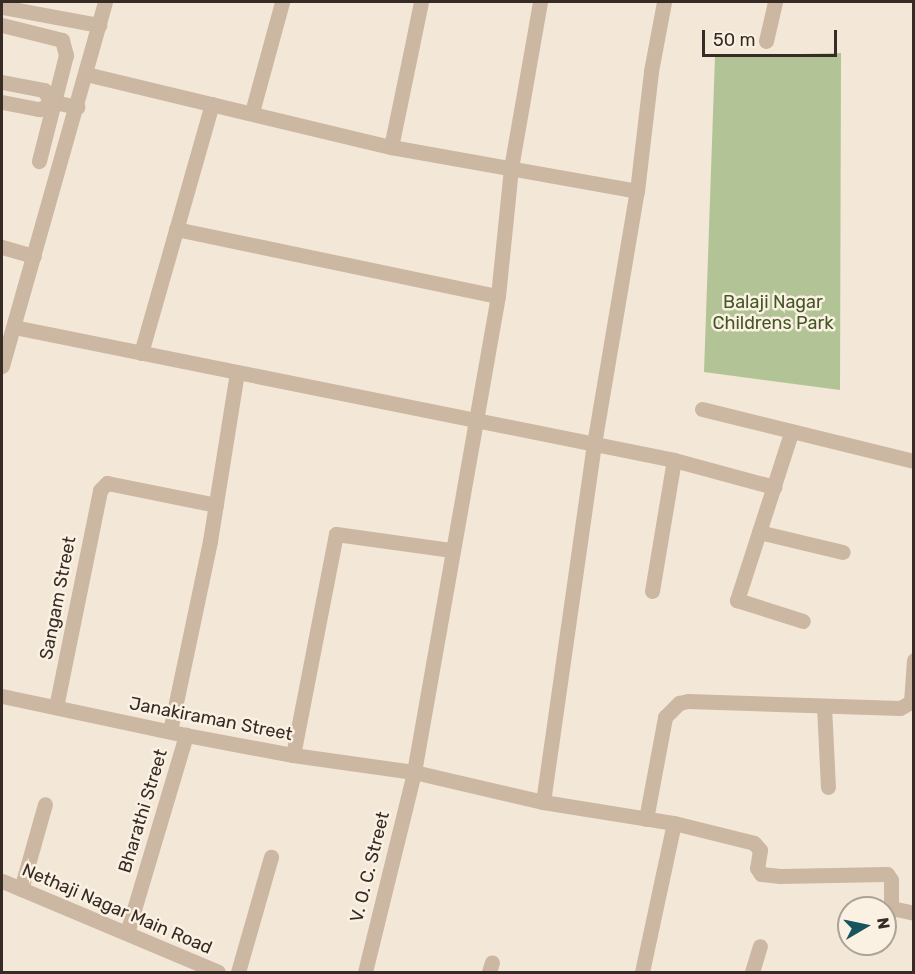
<!DOCTYPE html>
<style>
body{margin:0}
#map{position:relative;width:915px;height:974px;overflow:hidden;background:#f3e7d7;font-family:Rubik,sans-serif}
div>[style]{position:absolute}
.green>*{inset:0;background:#b2c496}
.minor>*{height:15px;margin:-7.5px;padding:0 7.5px;transform-origin:7.5px;border-radius:7.5px;background:#ccb7a2}
span{translate:-50% -50%;white-space:nowrap;text-align:center;line-height:1.15;-webkit-text-stroke:5px #fbf1e3;paint-order:stroke}
.park-label{font-size:18px;color:#435726}
.street-label{font-size:18px;color:#362b25}
.frame{position:absolute;inset:0;border:3px solid #362b25;pointer-events:none}
.north{position:absolute;left:837px;top:896px;width:60px;height:60px;box-sizing:border-box;background:#fbf1e3;border:2px solid #aca297;border-radius:50%;rotate:81deg;font-size:16px;font-weight:700;line-height:24px;text-align:center;color:#362b25}
.north::after{content:'';display:block;margin:auto;width:21px;height:27px;background:#17545c;clip-path:polygon(50% 0,100% 100%,50% 72%,0 100%)}
.scale{position:absolute;left:702px;top:30px;width:135px;height:27px;box-sizing:border-box;border:3px solid #362b25;border-top:0;padding-left:8px;font-size:18px;line-height:21px;white-space:nowrap;color:#362b25;-webkit-text-stroke:4px #fbf1e3;paint-order:stroke}
</style>
<div id="map">
<div class="green">
<div style="clip-path:polygon(841px 53px,840px 390px,704px 372px,715px 56px)"></div>
</div>
<div class="minor">
<div style="left:2px;top:7px;width:99px;rotate:10.5deg"></div>
<div style="left:2px;top:25px;width:62px;rotate:14deg"></div>
<div style="left:62px;top:40px;width:16px;rotate:75deg"></div>
<div style="left:66px;top:55px;width:49px;rotate:104.3deg"></div>
<div style="left:54px;top:102px;width:24px;rotate:12deg"></div>
<div style="left:766px;top:41px;width:40px;rotate:-77deg"></div>
<div style="left:86px;top:74px;width:314px;rotate:13.5deg"></div>
<div style="left:391px;top:147px;width:250px;rotate:10.1deg"></div>
<div style="left:2px;top:82px;width:43px;rotate:10.8deg"></div>
<div style="left:44px;top:90px;width:13px;rotate:61deg"></div>
<div style="left:50px;top:101px;width:4px;rotate:14deg"></div>
<div style="left:54px;top:102px;width:61px;rotate:104.3deg"></div>
<div style="left:2px;top:102px;width:38px;rotate:11deg"></div>
<div style="left:39px;top:109px;width:9px;rotate:-18deg"></div>
<div style="left:48px;top:106px;width:5px;rotate:-68deg"></div>
<div style="left:252px;top:112px;width:114px;rotate:-74.7deg"></div>
<div style="left:391px;top:147px;width:148px;rotate:-78.3deg"></div>
<div style="left:176px;top:229px;width:329px;rotate:11.8deg"></div>
<div style="left:2px;top:247px;width:33px;rotate:16deg"></div>
<div style="left:14px;top:327px;width:673px;rotate:11.39deg"></div>
<div style="left:674px;top:460px;width:104px;rotate:15.1deg"></div>
<div style="left:141px;top:353px;width:259px;rotate:-74.1deg"></div>
<div style="left:2px;top:366px;width:378px;rotate:-74.2deg"></div>
<div style="left:702px;top:409px;width:218px;rotate:13.8deg"></div>
<div style="left:791px;top:433px;width:176px;rotate:107.9deg"></div>
<div style="left:737px;top:600px;width:69px;rotate:17.7deg"></div>
<div style="left:759px;top:532px;width:86px;rotate:13.4deg"></div>
<div style="left:652px;top:591px;width:133px;rotate:-80.5deg"></div>
<div style="left:2px;top:696px;width:188px;rotate:12deg"></div>
<div style="left:186px;top:735px;width:109px;rotate:10.6deg"></div>
<div style="left:293px;top:755px;width:122px;rotate:8deg"></div>
<div style="left:414px;top:772px;width:132px;rotate:13.1deg"></div>
<div style="left:543px;top:802px;width:133px;rotate:9.1deg"></div>
<div style="left:674px;top:823px;width:82px;rotate:14deg"></div>
<div style="left:754px;top:843px;width:9px;rotate:49deg"></div>
<div style="left:760px;top:850px;width:18px;rotate:99deg"></div>
<div style="left:757px;top:868px;width:7px;rotate:56deg"></div>
<div style="left:761px;top:874px;width:19px;rotate:6deg"></div>
<div style="left:780px;top:876px;width:107px;rotate:-1.1deg"></div>
<div style="left:887px;top:874px;width:7px;rotate:56deg"></div>
<div style="left:891px;top:880px;width:28px;rotate:90deg"></div>
<div style="left:891px;top:908px;width:24px;rotate:12deg"></div>
<div style="left:824px;top:706px;width:81px;rotate:87.2deg"></div>
<div style="left:56px;top:707px;width:221px;rotate:-78.5deg"></div>
<div style="left:100px;top:490px;width:10px;rotate:-45deg"></div>
<div style="left:107px;top:483px;width:111px;rotate:11.4deg"></div>
<div style="left:170px;top:731px;width:194px;rotate:-78.1deg"></div>
<div style="left:210px;top:541px;width:171px;rotate:-80.9deg"></div>
<div style="left:293px;top:755px;width:225px;rotate:-79deg"></div>
<div style="left:336px;top:534px;width:117px;rotate:7.9deg"></div>
<div style="left:543px;top:802px;width:362px;rotate:-81.9deg"></div>
<div style="left:594px;top:444px;width:257px;rotate:-80.4deg"></div>
<div style="left:637px;top:191px;width:121px;rotate:-83.3deg"></div>
<div style="left:651px;top:71px;width:70px;rotate:-79.3deg"></div>
<div style="left:646px;top:819px;width:104px;rotate:-79.4deg"></div>
<div style="left:665px;top:717px;width:20px;rotate:-45deg"></div>
<div style="left:679px;top:703px;width:9px;rotate:-13deg"></div>
<div style="left:688px;top:701px;width:212px;rotate:1.9deg"></div>
<div style="left:900px;top:708px;width:13px;rotate:-29deg"></div>
<div style="left:911px;top:702px;width:42px;rotate:-85.9deg"></div>
<div style="left:2px;top:881px;width:234px;rotate:22.8deg"></div>
<div style="left:21px;top:889px;width:88px;rotate:-74.2deg"></div>
<div style="left:127px;top:933px;width:207px;rotate:-73.4deg"></div>
<div style="left:238px;top:972px;width:120px;rotate:-74deg"></div>
<div style="left:365px;top:972px;width:206px;rotate:-76.2deg"></div>
<div style="left:414px;top:772px;width:483px;rotate:-80deg"></div>
<div style="left:498px;top:296px;width:129px;rotate:-84.2deg"></div>
<div style="left:511px;top:168px;width:169px;rotate:-80.1deg"></div>
<div style="left:489px;top:972px;width:10px;rotate:-73deg"></div>
<div style="left:642px;top:972px;width:152px;rotate:-77.9deg"></div>
<div style="left:752px;top:972px;width:27px;rotate:-73deg"></div>
</div>
<div class="park-label">
<span style="left:773px;top:313px">Balaji Nagar<br>Childrens Park</span>
</div>
<div class="street-label">
<span style="left:58px;top:598px;rotate:-79deg">Sangam Street</span>
<span style="left:211px;top:719px;rotate:11deg">Janakiraman Street</span>
<span style="left:143px;top:811px;rotate:-73deg">Bharathi Street</span>
<span style="left:370px;top:867px;rotate:-76deg">V. O. C. Street</span>
<span style="left:117px;top:909px;rotate:23deg">Nethaji Nagar Main Road</span>
</div>
<div class="frame"></div>
<div class="north">N</div>
<div class="scale">50 m</div>
</div>
